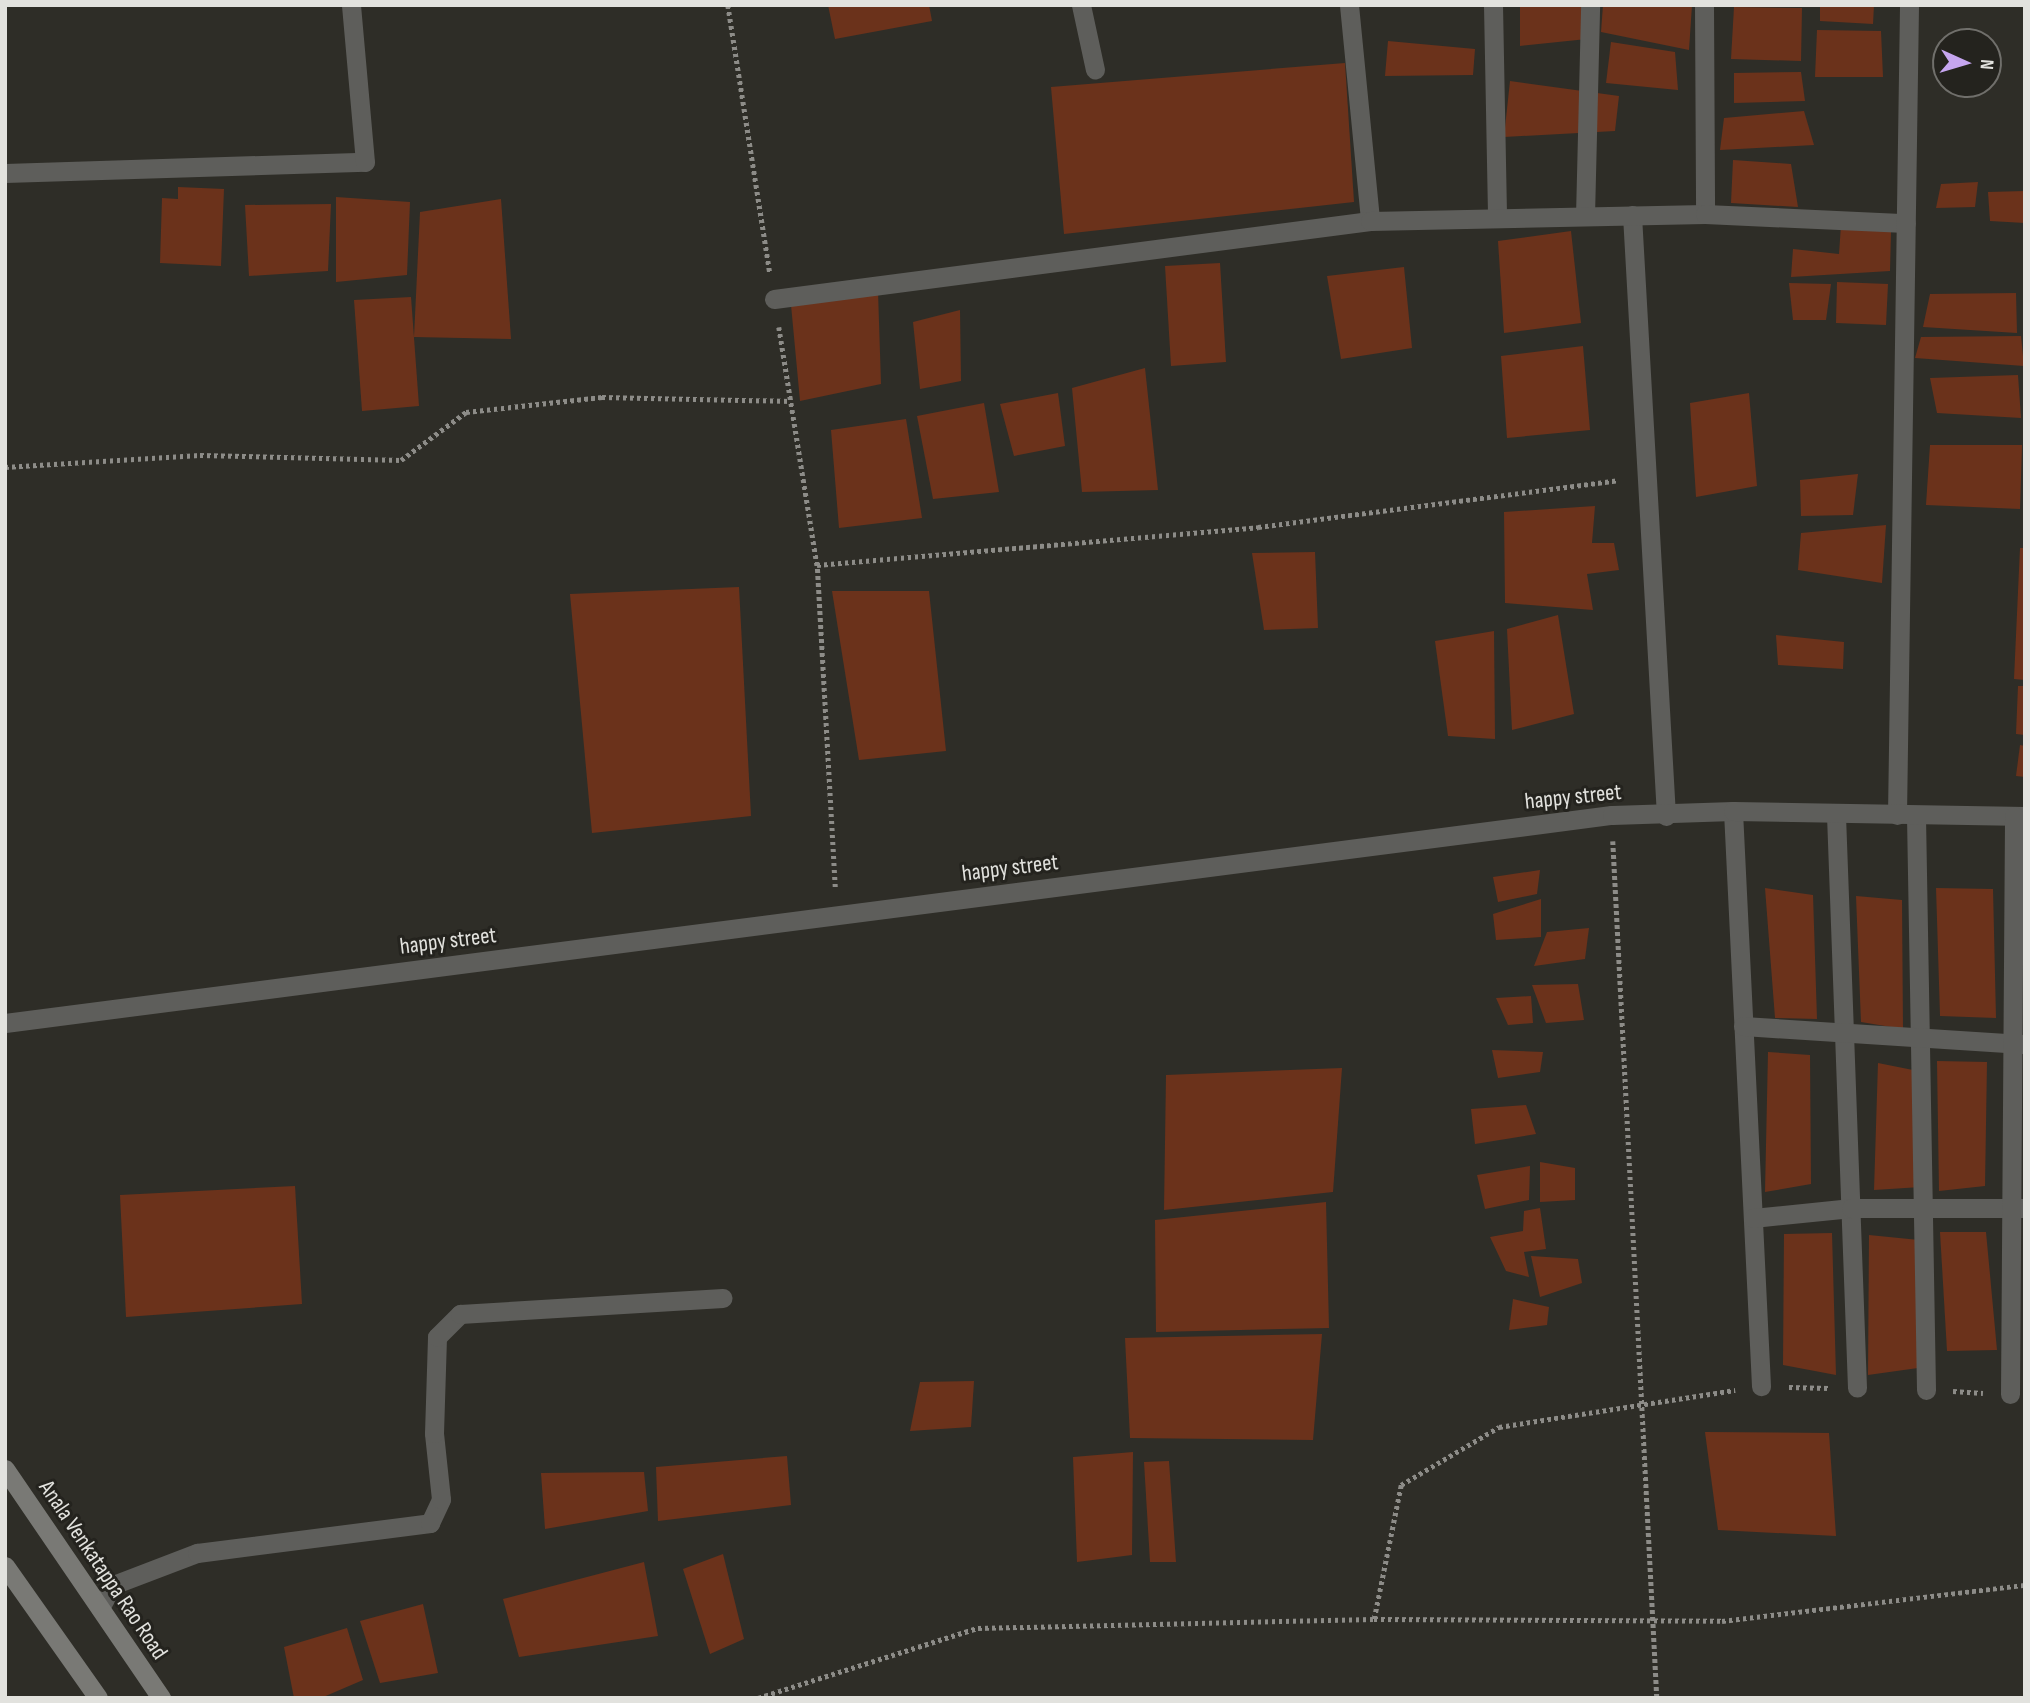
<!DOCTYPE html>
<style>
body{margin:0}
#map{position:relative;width:2030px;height:1703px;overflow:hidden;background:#2e2d27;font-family:"Sofia Sans Condensed",sans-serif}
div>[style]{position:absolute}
.building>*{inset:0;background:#6b321b}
.path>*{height:4.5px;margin-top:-2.25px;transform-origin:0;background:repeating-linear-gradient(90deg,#8d8c88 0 3.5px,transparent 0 7px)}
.minor>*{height:19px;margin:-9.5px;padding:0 9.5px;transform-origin:9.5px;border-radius:9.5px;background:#5e5e5b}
.secondary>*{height:19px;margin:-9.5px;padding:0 9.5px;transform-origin:9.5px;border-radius:9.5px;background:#797975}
span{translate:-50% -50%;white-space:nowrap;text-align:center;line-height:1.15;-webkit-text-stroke:6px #24231e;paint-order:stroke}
.street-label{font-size:23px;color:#e2e2de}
.frame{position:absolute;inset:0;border:7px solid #e2e2de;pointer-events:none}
.north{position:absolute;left:1932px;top:28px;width:70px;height:70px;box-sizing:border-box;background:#24231e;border:2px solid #706f6b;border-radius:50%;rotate:94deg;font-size:19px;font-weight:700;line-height:28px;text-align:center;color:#e2e2de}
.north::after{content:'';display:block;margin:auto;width:24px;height:32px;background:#c6a6f0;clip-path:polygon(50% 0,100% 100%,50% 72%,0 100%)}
</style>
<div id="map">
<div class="building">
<div style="clip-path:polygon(828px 5px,929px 5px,932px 21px,835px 39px)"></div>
<div style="clip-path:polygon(1520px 5px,1584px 5px,1587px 39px,1520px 46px)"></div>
<div style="clip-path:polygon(1603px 5px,1692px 5px,1689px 50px,1601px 32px)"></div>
<div style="clip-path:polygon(1820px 5px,1874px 5px,1873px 24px,1820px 21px)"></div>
<div style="clip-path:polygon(1734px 7px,1802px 8px,1801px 61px,1731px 59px)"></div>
<div style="clip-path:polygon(1817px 30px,1881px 31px,1883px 77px,1815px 77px)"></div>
<div style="clip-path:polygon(1388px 41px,1475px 49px,1473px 75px,1385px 76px)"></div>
<div style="clip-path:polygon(1611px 42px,1675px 52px,1678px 90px,1606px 83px)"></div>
<div style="clip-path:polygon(1345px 63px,1354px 202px,1064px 234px,1051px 87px)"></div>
<div style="clip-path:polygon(1801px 72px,1805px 101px,1734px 103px,1734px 73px)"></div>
<div style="clip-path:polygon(1510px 81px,1619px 96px,1615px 131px,1504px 137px)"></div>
<div style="clip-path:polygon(1804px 111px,1814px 145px,1720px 150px,1724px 118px)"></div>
<div style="clip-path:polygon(1733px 160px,1791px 164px,1798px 207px,1731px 203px)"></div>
<div style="clip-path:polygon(1978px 182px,1975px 207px,1936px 208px,1941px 184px)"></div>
<div style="clip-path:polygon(178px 187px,224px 189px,221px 266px,160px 263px,162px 198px,178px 199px)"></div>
<div style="clip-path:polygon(2025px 191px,2025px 223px,1990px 221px,1988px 192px)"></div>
<div style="clip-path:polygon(336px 197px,410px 202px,407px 275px,336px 282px)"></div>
<div style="clip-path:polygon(501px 199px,511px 339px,414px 337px,420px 212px)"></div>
<div style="clip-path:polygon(331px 204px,328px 271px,249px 276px,245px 205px)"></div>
<div style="clip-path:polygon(1841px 225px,1891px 232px,1890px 271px,1791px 277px,1793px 249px,1839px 254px)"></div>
<div style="clip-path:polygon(1571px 231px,1581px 323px,1504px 333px,1498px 241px)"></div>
<div style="clip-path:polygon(1220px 263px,1226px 362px,1171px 366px,1165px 266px)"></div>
<div style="clip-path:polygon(1404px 267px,1412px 348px,1341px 359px,1327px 276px)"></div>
<div style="clip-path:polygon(1837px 282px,1888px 284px,1886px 325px,1836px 323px)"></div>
<div style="clip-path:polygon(1789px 283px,1831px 284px,1826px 320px,1793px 320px)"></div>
<div style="clip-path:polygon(878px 291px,881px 384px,800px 401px,791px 305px)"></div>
<div style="clip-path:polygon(2016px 293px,2017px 333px,1923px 327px,1930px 294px)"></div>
<div style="clip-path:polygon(411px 297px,419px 406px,362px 411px,354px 300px)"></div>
<div style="clip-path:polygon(960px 310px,961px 381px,920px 389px,913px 322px)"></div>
<div style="clip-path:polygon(2021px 336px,2024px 366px,1915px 358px,1921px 337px)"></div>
<div style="clip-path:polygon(1583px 346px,1590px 430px,1507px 438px,1501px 356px)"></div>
<div style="clip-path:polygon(1145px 368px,1158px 490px,1082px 492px,1072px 388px)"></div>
<div style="clip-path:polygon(2018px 375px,2021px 418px,1937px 413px,1930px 378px)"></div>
<div style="clip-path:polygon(1058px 393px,1065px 446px,1014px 456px,1000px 404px)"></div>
<div style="clip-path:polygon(1749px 393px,1757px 486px,1696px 497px,1690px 403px)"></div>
<div style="clip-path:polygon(984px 403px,999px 492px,933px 499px,917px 416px)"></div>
<div style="clip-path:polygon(906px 419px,922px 518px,839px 528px,831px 430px)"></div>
<div style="clip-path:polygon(1930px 445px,2022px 445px,2020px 509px,1926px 505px)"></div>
<div style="clip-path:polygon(1858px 474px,1853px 515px,1801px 516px,1800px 480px)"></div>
<div style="clip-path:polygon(1595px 506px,1592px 543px,1614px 543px,1619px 570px,1587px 574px,1593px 610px,1505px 603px,1504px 512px)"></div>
<div style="clip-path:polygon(1886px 525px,1882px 583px,1798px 570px,1801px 533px)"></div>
<div style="clip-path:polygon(2020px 548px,2025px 548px,2025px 680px,2014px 679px)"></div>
<div style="clip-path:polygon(1315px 552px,1318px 628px,1264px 630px,1252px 553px)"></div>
<div style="clip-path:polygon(739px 587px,751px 816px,592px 833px,570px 594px)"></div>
<div style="clip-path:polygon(832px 591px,929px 591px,946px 751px,859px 760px)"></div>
<div style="clip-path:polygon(1558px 615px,1574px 714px,1512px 730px,1507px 629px)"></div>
<div style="clip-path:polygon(1494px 631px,1495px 739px,1448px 736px,1435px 641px)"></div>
<div style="clip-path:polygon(1776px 635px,1844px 642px,1843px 669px,1778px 665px)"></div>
<div style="clip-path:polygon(2018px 686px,2025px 686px,2025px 735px,2016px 734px)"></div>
<div style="clip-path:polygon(2020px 745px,2025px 746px,2025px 777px,2016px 776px)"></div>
<div style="clip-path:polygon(1540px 870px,1537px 894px,1498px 902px,1493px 877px)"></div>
<div style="clip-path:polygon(1765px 888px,1813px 895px,1817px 1019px,1775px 1018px)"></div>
<div style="clip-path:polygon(1936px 888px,1993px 889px,1996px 1018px,1940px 1016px)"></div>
<div style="clip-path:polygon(1856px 896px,1902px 900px,1903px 1029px,1861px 1022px)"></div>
<div style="clip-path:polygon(1541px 899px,1541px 937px,1496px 940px,1493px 914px)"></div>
<div style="clip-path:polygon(1589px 928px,1585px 959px,1534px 966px,1547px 932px)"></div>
<div style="clip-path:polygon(1578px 984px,1584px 1020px,1546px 1023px,1532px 985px)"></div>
<div style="clip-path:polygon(1531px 996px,1533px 1023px,1508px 1025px,1496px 998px)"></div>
<div style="clip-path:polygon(1492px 1050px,1543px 1052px,1540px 1072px,1498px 1078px)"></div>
<div style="clip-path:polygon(1768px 1052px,1810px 1055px,1811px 1184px,1765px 1192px)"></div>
<div style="clip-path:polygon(1937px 1061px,1987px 1062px,1985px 1186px,1939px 1191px)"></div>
<div style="clip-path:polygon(1878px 1063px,1918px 1071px,1921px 1187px,1874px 1190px)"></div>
<div style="clip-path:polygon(1342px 1068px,1333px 1192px,1164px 1210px,1166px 1075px)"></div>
<div style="clip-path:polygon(1526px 1105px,1536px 1134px,1475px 1144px,1471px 1109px)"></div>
<div style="clip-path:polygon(1540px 1162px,1575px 1168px,1575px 1200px,1540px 1202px)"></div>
<div style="clip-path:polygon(1530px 1166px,1529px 1200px,1485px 1209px,1477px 1175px)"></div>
<div style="clip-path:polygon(295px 1186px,302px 1304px,126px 1317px,120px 1195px)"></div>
<div style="clip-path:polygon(1326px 1202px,1329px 1328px,1156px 1332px,1155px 1220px)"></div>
<div style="clip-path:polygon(1540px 1208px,1546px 1249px,1524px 1252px,1529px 1277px,1506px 1271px,1490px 1237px,1523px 1231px,1524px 1211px)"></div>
<div style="clip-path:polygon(1940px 1232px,1986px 1232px,1997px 1350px,1947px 1351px)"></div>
<div style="clip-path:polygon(1832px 1233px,1836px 1375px,1783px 1365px,1784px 1234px)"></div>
<div style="clip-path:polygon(1869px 1235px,1919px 1240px,1918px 1368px,1868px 1375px)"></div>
<div style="clip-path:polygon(1531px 1256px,1578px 1259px,1582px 1283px,1540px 1297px)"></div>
<div style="clip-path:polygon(1513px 1299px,1549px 1307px,1547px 1325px,1509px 1330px)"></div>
<div style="clip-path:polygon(1322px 1334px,1313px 1440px,1130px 1438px,1125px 1338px)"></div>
<div style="clip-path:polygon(974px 1381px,971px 1427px,910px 1431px,920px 1382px)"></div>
<div style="clip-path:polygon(1705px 1432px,1829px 1433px,1836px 1536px,1718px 1530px)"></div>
<div style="clip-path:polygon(1133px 1452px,1132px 1555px,1077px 1562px,1073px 1457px)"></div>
<div style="clip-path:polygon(787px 1456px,791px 1505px,658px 1521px,656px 1467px)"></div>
<div style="clip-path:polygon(1169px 1461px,1176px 1562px,1150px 1562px,1144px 1462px)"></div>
<div style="clip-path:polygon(644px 1472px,648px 1511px,545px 1529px,541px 1473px)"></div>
<div style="clip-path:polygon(723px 1554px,744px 1639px,710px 1654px,683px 1569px)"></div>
<div style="clip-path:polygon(644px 1562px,658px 1636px,519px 1657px,503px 1599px)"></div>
<div style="clip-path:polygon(423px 1604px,438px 1673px,380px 1683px,360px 1621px)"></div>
<div style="clip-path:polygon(347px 1628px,363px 1680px,321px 1698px,294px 1698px,284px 1647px)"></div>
</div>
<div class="path">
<div style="left:728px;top:5px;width:271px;rotate:81.1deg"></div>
<div style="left:779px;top:327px;width:241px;rotate:80.9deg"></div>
<div style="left:5px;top:467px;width:195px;rotate:-3.5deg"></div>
<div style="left:200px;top:455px;width:201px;rotate:1.4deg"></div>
<div style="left:401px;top:460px;width:81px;rotate:-36.4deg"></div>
<div style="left:466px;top:412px;width:137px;rotate:-6.3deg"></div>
<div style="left:602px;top:397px;width:189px;rotate:1.2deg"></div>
<div style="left:1613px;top:841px;width:858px;rotate:87.06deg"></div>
<div style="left:835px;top:887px;width:323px;rotate:-93.2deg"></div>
<div style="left:817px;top:565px;width:443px;rotate:-4.9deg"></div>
<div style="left:1258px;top:527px;width:363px;rotate:-7.4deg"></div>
<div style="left:1789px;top:1387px;width:40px;rotate:1.4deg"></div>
<div style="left:1953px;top:1391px;width:30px;rotate:4deg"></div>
<div style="left:1374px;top:1619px;width:137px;rotate:-78.6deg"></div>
<div style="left:1401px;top:1485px;width:114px;rotate:-30.6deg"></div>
<div style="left:1499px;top:1427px;width:239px;rotate:-8.9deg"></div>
<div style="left:758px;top:1698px;width:231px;rotate:-17.7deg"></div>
<div style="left:978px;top:1628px;width:396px;rotate:-1.3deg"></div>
<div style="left:1374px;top:1619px;width:348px;rotate:0.3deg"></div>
<div style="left:1722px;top:1621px;width:305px;rotate:-6.8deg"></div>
</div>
<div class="minor">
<div style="left:1081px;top:5px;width:66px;rotate:77.8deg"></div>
<div style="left:1349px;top:5px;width:217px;rotate:84.4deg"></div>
<div style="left:1493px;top:5px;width:213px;rotate:88.9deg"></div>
<div style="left:1704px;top:5px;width:209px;rotate:89.7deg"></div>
<div style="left:5px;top:173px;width:360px;rotate:-1.8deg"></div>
<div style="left:365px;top:162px;width:158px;rotate:-95.1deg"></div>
<div style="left:1632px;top:215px;width:602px;rotate:86.76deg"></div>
<div style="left:1585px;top:216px;width:211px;rotate:-88.6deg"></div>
<div style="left:774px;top:299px;width:601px;rotate:-7.46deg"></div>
<div style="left:1370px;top:221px;width:335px;rotate:-1.2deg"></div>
<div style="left:1705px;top:214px;width:201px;rotate:2.6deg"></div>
<div style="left:1733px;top:811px;width:576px;rotate:87.21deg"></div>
<div style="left:1836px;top:815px;width:573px;rotate:87.9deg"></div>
<div style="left:1897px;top:815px;width:810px;rotate:-89.15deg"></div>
<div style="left:1916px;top:816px;width:574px;rotate:89deg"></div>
<div style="left:5px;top:1023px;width:1620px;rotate:-7.38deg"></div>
<div style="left:1612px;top:815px;width:121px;rotate:-1.9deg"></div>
<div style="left:1733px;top:811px;width:292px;rotate:1deg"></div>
<div style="left:1743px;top:1026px;width:283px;rotate:3.7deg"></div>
<div style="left:1753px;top:1218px;width:99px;rotate:-5.8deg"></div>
<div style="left:1851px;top:1208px;width:173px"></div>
<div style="left:2010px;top:1394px;width:578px;rotate:-89.6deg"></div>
<div style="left:100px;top:1608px;width:26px;rotate:-61deg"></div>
<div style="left:113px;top:1585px;width:90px;rotate:-20.9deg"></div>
<div style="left:197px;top:1553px;width:235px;rotate:-7.3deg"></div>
<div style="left:430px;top:1523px;width:26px;rotate:-65deg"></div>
<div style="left:441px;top:1499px;width:66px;rotate:-96.1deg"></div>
<div style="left:434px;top:1433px;width:96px;rotate:-88.2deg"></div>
<div style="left:437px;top:1337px;width:33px;rotate:-45deg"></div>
<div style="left:460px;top:1314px;width:263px;rotate:-3.5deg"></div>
</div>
<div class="secondary">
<div style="left:5px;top:1469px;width:277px;rotate:55.7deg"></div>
<div style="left:5px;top:1566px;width:161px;rotate:54.8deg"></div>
</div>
<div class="street-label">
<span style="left:1573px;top:797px;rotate:-6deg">happy street</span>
<span style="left:1010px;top:868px;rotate:-7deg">happy street</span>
<span style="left:448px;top:941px;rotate:-7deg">happy street</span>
<span style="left:103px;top:1570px;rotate:56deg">Anala Venkatappa Rao Road</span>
</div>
<div class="frame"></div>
<div class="north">N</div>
</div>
